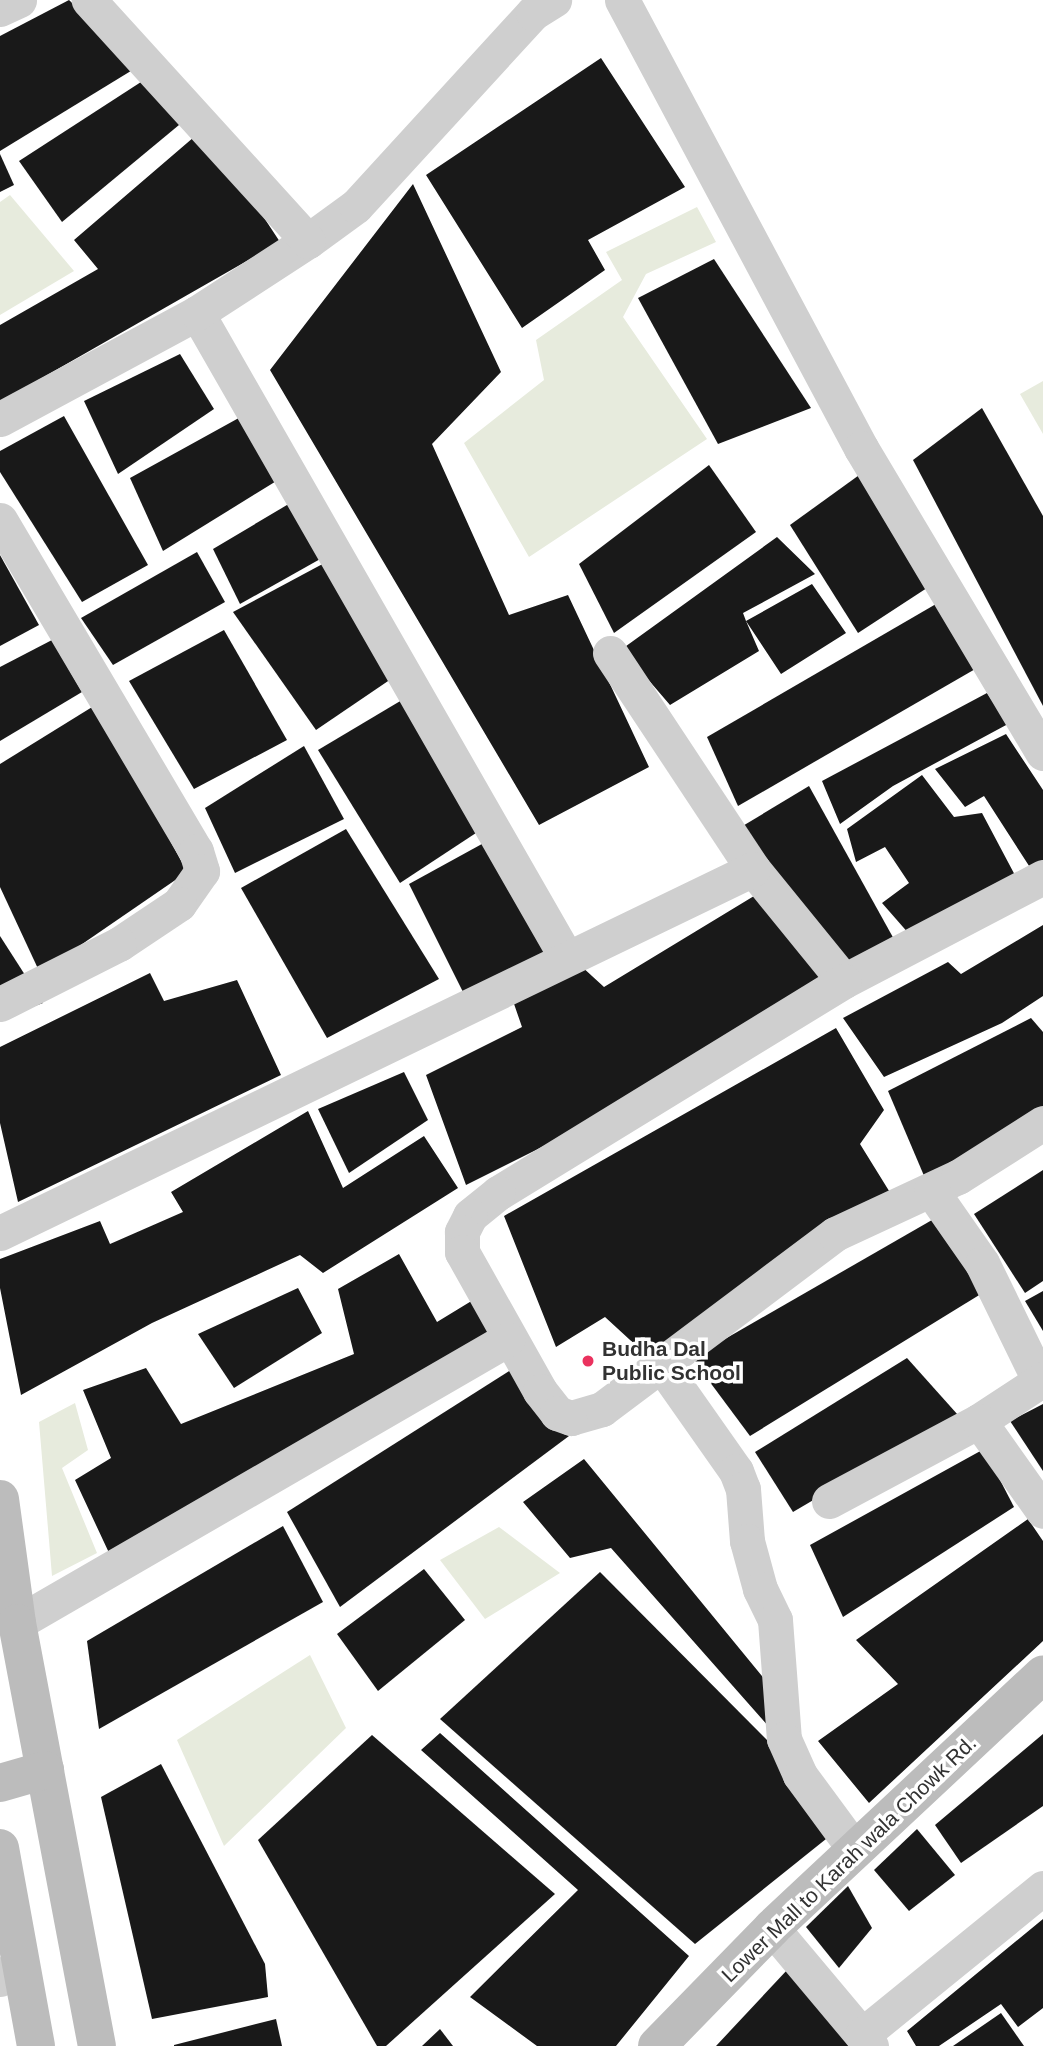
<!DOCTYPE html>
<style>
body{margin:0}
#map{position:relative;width:1043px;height:2046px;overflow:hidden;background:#fff;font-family:Arial,sans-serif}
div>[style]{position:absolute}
.green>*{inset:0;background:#e7ebdd}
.building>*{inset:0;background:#191919}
.minor>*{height:35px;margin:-17.5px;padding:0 17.5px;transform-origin:17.5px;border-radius:17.5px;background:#cfcfcf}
.secondary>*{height:38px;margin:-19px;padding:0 19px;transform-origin:19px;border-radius:19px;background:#bcbcbc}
.dots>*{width:19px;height:19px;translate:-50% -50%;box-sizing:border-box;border:4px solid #fff;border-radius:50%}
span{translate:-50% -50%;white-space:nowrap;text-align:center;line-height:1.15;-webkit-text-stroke:7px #fff;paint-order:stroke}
.poi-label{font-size:21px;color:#323232;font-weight:700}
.left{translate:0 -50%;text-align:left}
.street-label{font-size:21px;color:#323232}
</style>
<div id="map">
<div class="green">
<div style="clip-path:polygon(10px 195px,74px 271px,0 315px,0 202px)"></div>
<div style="clip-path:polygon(697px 207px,716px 242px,646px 274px,623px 317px,707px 439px,529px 557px,464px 443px,544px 380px,536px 340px,622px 280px,606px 252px)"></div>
<div style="clip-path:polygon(1043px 381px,1043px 434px,1020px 394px)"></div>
<div style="clip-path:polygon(75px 1403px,88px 1450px,62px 1468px,97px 1553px,52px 1576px,39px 1422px)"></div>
<div style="clip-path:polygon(499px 1527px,560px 1573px,485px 1619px,440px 1560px)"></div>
<div style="clip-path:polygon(310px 1655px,346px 1728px,224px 1846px,177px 1740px)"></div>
</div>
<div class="building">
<div style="clip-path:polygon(69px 0,139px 66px,0 151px,0 36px)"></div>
<div style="clip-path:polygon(601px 58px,685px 187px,588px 240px,605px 270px,522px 328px,426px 175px)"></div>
<div style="clip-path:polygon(141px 82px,185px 120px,62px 222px,19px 161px)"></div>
<div style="clip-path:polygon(194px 137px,249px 195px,280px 242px,0 402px,0 325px,98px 269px,74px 240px)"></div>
<div style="clip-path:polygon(0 154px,14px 185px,0 192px)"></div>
<div style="clip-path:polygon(413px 184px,501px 372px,432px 444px,509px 615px,568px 595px,649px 767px,539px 825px,270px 370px)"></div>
<div style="clip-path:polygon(714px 259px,811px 408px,718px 444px,638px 298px)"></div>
<div style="clip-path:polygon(180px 354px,214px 409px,118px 474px,84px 401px)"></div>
<div style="clip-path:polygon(982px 408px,1043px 516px,1043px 706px,913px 460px)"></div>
<div style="clip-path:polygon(246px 414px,278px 480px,163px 551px,130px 478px)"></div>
<div style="clip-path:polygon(64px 416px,148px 565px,82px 602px,0 472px,0 451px)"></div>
<div style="clip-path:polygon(709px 465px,756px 532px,614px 633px,579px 564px)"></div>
<div style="clip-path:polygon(862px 473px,930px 586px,858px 633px,790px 525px)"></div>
<div style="clip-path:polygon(292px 502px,322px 558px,240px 604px,213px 549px)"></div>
<div style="clip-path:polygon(777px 537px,815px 574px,743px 613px,746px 621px,812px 584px,846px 633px,781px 674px,746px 621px,759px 651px,670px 705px,622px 649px)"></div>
<div style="clip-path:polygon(197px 552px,225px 602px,113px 665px,81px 618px)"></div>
<div style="clip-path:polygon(0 555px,39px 625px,0 646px)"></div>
<div style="clip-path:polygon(330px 560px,394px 677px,316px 730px,233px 612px)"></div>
<div style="clip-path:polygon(936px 604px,977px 668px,738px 806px,707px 737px)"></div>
<div style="clip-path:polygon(224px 630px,287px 740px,194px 789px,129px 681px)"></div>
<div style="clip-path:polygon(52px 640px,82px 692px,0 741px,0 667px)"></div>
<div style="clip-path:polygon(987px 693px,1008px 724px,893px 786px,840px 824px,822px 781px)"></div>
<div style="clip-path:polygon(407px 697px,479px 831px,400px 883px,318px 750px)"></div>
<div style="clip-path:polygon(97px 704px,187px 872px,40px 973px,0 887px,0 764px)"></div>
<div style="clip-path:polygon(1006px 734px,1043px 790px,1043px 868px,1033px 872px,984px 796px,965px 807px,935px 769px)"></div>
<div style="clip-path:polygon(304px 746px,344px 819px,235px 873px,205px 808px)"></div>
<div style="clip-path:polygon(922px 775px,954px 817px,982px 813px,1017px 879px,910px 935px,882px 903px,909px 883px,885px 847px,856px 862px,847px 829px)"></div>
<div style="clip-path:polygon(809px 786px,895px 941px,851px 969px,741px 827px)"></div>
<div style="clip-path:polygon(346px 829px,439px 979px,327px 1038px,241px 888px)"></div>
<div style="clip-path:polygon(491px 839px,553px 951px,464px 994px,409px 884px)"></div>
<div style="clip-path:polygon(754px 896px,825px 983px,610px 1113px,466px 1185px,426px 1075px,522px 1027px,513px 1001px,580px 965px,604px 987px)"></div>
<div style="clip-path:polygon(1043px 925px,1043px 996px,1002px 1023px,884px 1077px,843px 1018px,948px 962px,961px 974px)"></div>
<div style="clip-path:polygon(0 936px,43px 1003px,0 1019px)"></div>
<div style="clip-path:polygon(150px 973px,164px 1001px,237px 980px,281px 1075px,18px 1202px,0 1123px,0 1047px)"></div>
<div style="clip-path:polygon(1031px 1018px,1043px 1032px,1043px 1126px,936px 1204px,888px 1091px)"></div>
<div style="clip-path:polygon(836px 1028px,884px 1110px,860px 1144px,899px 1207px,654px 1362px,605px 1317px,556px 1347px,504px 1216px)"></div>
<div style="clip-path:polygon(404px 1072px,428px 1120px,349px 1173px,318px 1109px)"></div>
<div style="clip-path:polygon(308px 1111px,343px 1188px,424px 1136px,458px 1188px,323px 1273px,300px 1255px,152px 1323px,21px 1395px,0 1288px,0 1259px,100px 1221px,110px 1244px,183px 1212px,171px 1192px)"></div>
<div style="clip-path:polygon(1043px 1170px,1043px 1281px,1025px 1293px,974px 1214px)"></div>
<div style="clip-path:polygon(932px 1220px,989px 1289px,750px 1436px,692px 1358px)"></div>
<div style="clip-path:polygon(399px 1254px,437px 1322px,478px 1297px,499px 1342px,110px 1555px,75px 1480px,111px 1458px,83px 1390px,146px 1368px,181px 1424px,354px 1354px,338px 1289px)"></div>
<div style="clip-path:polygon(298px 1288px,322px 1333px,234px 1388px,198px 1334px)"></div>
<div style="clip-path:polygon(1043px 1291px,1043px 1331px,1025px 1301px)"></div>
<div style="clip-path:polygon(907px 1358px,958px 1415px,793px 1512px,755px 1452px)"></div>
<div style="clip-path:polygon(514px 1368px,569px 1436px,340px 1607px,287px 1512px)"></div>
<div style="clip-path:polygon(1043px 1404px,1043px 1471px,1010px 1421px)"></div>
<div style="clip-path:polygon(984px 1449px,1014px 1507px,843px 1617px,810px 1545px)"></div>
<div style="clip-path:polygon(584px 1459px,794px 1715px,770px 1728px,611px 1548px,570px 1558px,523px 1502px)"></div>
<div style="clip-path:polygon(1028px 1519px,1043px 1541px,1043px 1641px,869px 1803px,818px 1741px,898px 1684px,856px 1640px)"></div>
<div style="clip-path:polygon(283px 1526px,323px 1602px,99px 1729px,87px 1641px)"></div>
<div style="clip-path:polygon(424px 1569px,465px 1620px,378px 1691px,337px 1634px)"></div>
<div style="clip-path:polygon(600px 1572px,767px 1740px,836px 1831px,695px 1944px,440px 1719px)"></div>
<div style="clip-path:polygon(440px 1733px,689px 1956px,616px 2046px,537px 2046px,470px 1997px,578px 1890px,421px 1750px)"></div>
<div style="clip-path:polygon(1043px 1734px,1043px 1806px,961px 1863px,935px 1825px)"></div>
<div style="clip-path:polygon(372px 1735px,555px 1894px,386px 2046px,377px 2046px,258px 1840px)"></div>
<div style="clip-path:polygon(161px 1764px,265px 1964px,268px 1997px,152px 2019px,101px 1797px)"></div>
<div style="clip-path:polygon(917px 1829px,955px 1875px,909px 1911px,874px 1870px)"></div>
<div style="clip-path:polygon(848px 1886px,872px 1928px,839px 1968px,806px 1927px)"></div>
<div style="clip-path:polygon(1043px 1919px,1043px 2008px,1018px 2027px,1001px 2004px,939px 2046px,916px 2046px,907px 2031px)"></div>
<div style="clip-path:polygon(788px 1969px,858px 2046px,716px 2046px)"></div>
<div style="clip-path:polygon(1001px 2013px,1024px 2046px,953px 2046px)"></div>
<div style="clip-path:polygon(276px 2019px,282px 2046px,174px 2046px,174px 2045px)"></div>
<div style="clip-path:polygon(440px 2029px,453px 2046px,422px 2046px)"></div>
</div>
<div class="minor">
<div style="left:622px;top:0;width:508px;rotate:61.92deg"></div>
<div style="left:861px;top:448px;width:355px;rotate:59.2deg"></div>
<div style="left:0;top:9px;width:21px;rotate:-25deg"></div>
<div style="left:308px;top:241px;width:59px;rotate:-36.1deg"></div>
<div style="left:356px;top:206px;width:262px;rotate:-47.5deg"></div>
<div style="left:533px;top:13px;width:25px;rotate:-32deg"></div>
<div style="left:197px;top:313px;width:742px;rotate:60.19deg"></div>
<div style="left:0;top:419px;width:224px;rotate:-28.3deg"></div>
<div style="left:197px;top:313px;width:132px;rotate:-33deg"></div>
<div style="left:308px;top:241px;width:326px;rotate:-132.3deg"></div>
<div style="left:0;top:520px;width:385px;rotate:59.4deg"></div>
<div style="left:196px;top:851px;width:21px;rotate:73deg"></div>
<div style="left:202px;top:871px;width:40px;rotate:124.9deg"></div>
<div style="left:179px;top:904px;width:72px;rotate:146.3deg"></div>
<div style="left:119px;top:944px;width:133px;rotate:153.2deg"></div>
<div style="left:610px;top:653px;width:259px;rotate:56.5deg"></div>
<div style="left:753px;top:869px;width:144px;rotate:50.9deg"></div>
<div style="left:1043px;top:877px;width:225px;rotate:152.4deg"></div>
<div style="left:844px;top:981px;width:406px;rotate:148.5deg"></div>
<div style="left:498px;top:1193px;width:36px;rotate:141deg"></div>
<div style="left:470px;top:1216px;width:18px;rotate:117deg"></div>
<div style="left:462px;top:1232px;width:20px;rotate:90deg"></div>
<div style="left:462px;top:1252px;width:159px;rotate:60.7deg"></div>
<div style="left:540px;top:1391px;width:28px;rotate:52deg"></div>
<div style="left:557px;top:1413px;width:15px;rotate:20deg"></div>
<div style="left:571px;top:1418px;width:32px;rotate:-16deg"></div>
<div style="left:602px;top:1409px;width:291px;rotate:-36.9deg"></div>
<div style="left:835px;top:1234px;width:136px;rotate:-24.9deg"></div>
<div style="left:958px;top:1177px;width:101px;rotate:-32.4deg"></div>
<div style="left:931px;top:1190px;width:89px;rotate:55.1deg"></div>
<div style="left:982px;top:1263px;width:130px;rotate:64deg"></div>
<div style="left:0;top:1233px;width:836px;rotate:-25.8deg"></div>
<div style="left:660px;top:1363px;width:132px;rotate:54.9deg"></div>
<div style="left:736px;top:1471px;width:19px;rotate:69deg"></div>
<div style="left:743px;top:1489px;width:52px;rotate:85.6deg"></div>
<div style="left:747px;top:1541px;width:50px;rotate:74.8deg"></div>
<div style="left:760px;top:1589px;width:34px;rotate:64deg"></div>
<div style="left:775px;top:1620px;width:119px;rotate:85.7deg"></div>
<div style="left:784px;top:1739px;width:39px;rotate:66deg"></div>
<div style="left:800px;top:1775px;width:93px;rotate:53.7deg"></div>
<div style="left:979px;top:1421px;width:77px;rotate:-33.3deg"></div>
<div style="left:829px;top:1501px;width:170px;rotate:-28.1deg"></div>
<div style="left:979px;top:1421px;width:110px;rotate:54.6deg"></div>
<div style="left:17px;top:1623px;width:567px;rotate:-30.05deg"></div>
<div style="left:772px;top:1928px;width:154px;rotate:50deg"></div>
<div style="left:0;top:1979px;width:26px;rotate:-39deg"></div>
<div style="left:862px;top:2035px;width:233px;rotate:-39.1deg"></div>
</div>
<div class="secondary">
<div style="left:0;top:1499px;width:125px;rotate:82.2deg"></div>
<div style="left:17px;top:1623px;width:430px;rotate:79.3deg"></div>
<div style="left:0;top:1783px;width:47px;rotate:-16.1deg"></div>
<div style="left:0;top:1848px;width:201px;rotate:79.7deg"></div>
<div style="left:657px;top:2046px;width:165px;rotate:-45.7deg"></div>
<div style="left:772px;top:1928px;width:371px;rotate:-43.1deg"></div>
</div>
<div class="dots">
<div style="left:588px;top:1361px;background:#ea325e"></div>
</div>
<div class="poi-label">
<span class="left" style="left:602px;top:1361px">Budha Dal<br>Public School</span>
</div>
<div class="street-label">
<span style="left:849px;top:1859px;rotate:-44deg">Lower Mall to Karah wala Chowk Rd.</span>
</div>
</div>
